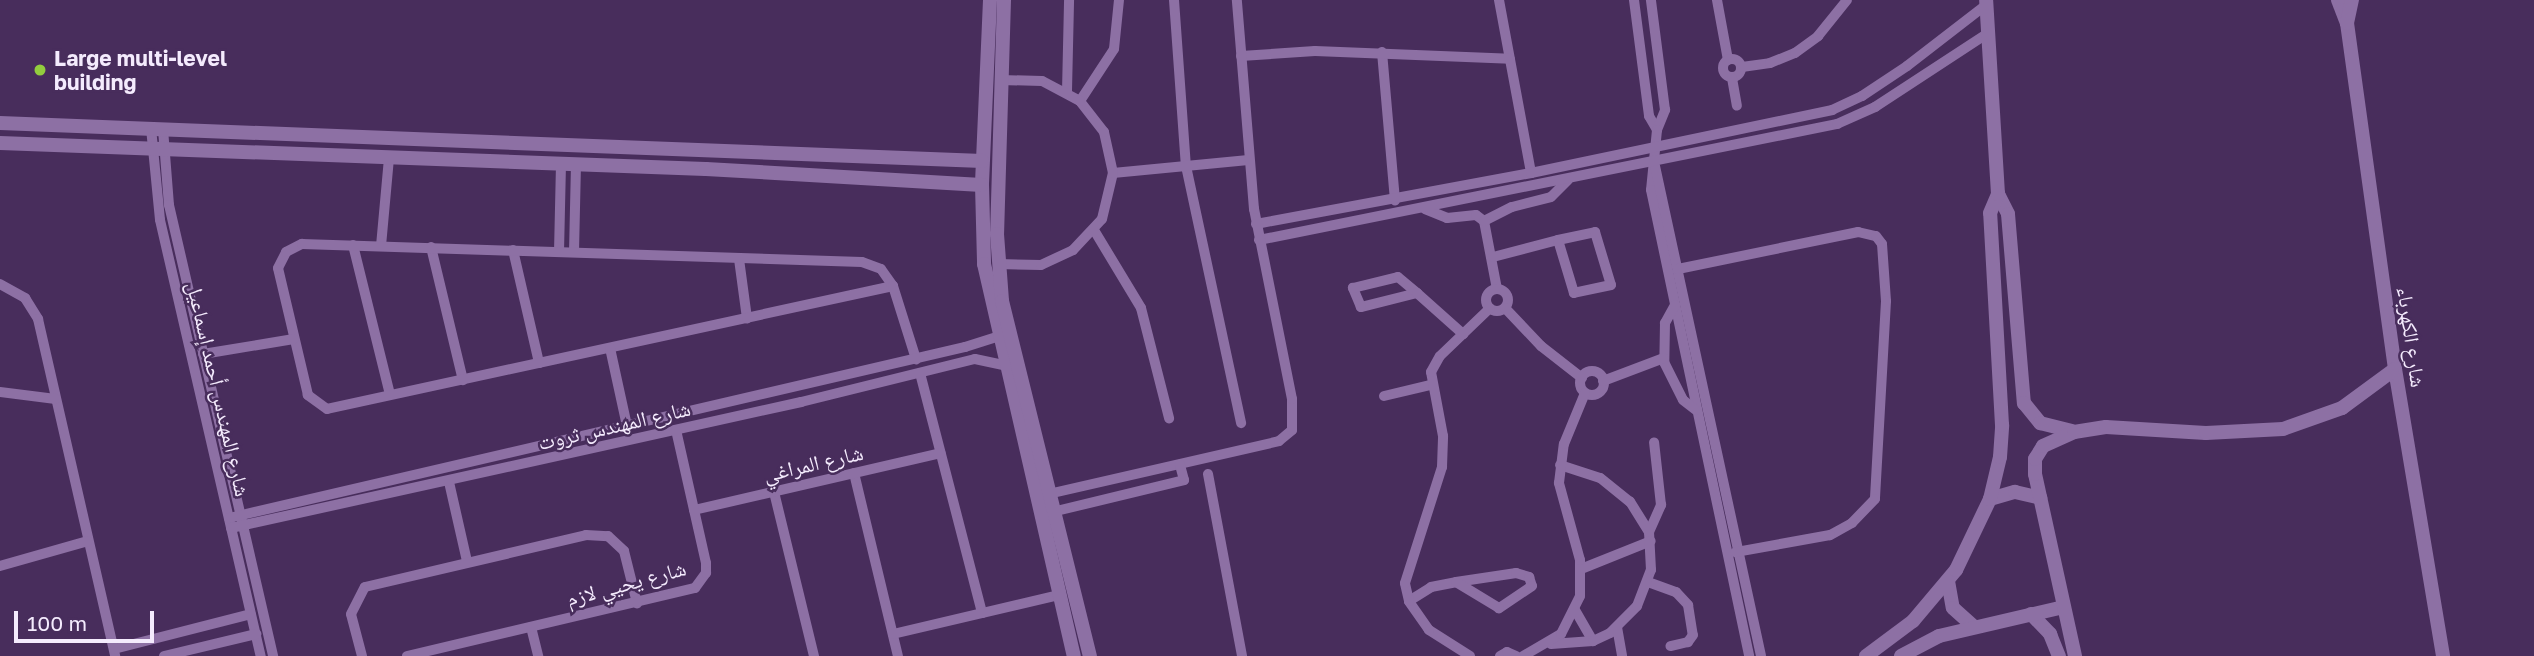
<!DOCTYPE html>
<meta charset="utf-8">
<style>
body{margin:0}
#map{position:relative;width:2534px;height:656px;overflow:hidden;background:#482d5c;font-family:"Golos Text","Noto Naskh Arabic",sans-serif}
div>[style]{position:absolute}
.street>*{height:10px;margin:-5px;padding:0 5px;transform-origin:5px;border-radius:5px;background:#8d70a4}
.street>.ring{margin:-5px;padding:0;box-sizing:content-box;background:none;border:10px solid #8d70a4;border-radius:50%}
.secondary>*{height:14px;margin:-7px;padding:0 7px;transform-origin:7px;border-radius:7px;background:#8d70a4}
.dots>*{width:19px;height:19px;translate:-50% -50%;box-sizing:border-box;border:4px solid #482d5c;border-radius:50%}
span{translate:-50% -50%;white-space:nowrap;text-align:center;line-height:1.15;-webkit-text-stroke:5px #482d5c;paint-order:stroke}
.poi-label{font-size:21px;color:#f4ebfd;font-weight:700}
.left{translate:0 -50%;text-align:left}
.street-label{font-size:21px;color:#f4ebfd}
.scale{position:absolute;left:14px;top:611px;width:140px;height:32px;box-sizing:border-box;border:4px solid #f4ebfd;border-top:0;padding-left:9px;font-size:21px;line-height:24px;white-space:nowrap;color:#f4ebfd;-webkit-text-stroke:5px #482d5c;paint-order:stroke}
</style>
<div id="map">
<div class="street">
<div style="left:1174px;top:0;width:166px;rotate:85.9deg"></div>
<div style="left:1186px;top:166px;width:263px;rotate:77.9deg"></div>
<div style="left:1499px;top:0;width:176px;rotate:79.5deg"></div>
<div style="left:1634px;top:0;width:117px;rotate:82.6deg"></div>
<div style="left:1649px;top:116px;width:16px;rotate:60deg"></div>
<div style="left:1657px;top:130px;width:22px;rotate:-68deg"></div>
<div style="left:1665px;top:110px;width:111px;rotate:-97.3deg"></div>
<div style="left:1717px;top:0;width:61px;rotate:79.6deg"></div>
<div style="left:1382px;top:52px;width:149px;rotate:85deg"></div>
<div style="left:1241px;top:56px;width:74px;rotate:-3.9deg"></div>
<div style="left:1315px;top:51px;width:195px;rotate:2.3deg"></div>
<div class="ring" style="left:1723px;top:59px;width:8px;height:8px"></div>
<div style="left:1742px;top:67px;width:28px;rotate:-8deg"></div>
<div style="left:1770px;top:63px;width:27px;rotate:-22deg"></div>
<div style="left:1795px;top:53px;width:29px;rotate:-36deg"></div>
<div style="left:1818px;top:36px;width:46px;rotate:-51.1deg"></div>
<div style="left:1732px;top:78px;width:28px;rotate:80deg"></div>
<div style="left:1067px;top:91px;width:91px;rotate:-88.7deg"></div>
<div style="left:1080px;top:101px;width:62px;rotate:-56.8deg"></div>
<div style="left:1114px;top:49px;width:49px;rotate:-84.2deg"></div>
<div style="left:151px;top:128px;width:92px;rotate:84.4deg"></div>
<div style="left:160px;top:220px;width:448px;rotate:77deg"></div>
<div style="left:163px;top:129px;width:76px;rotate:85.5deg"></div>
<div style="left:169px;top:205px;width:463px;rotate:77deg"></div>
<div style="left:1657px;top:130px;width:60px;rotate:95.7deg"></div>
<div style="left:1651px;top:190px;width:476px;rotate:78.1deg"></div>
<div style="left:1655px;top:166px;width:501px;rotate:77.79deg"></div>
<div style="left:1113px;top:173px;width:136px;rotate:-5.5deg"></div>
<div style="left:1425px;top:209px;width:24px;rotate:22deg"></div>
<div style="left:1447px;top:218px;width:29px;rotate:-6deg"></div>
<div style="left:1476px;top:215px;width:10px;rotate:37deg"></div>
<div style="left:1484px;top:221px;width:69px;rotate:79.2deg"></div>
<div style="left:1484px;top:221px;width:31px;rotate:-27deg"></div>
<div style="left:1512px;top:207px;width:40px;rotate:-14.4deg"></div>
<div style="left:1551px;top:197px;width:24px;rotate:-45deg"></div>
<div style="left:1256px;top:224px;width:280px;rotate:-10.5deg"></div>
<div style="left:1531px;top:173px;width:308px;rotate:-11.8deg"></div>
<div style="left:1832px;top:110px;width:33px;rotate:-25deg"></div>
<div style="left:1862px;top:96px;width:54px;rotate:-33.7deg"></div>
<div style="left:1907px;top:66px;width:100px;rotate:-37.7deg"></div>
<div style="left:1094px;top:230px;width:91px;rotate:58.9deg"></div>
<div style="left:1141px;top:308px;width:114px;rotate:75.7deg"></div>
<div style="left:1259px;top:240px;width:590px;rotate:-11.35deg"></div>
<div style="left:1837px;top:124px;width:42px;rotate:-24.1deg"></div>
<div style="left:1875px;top:107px;width:135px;rotate:-33.2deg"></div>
<div style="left:353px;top:245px;width:154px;rotate:76.1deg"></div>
<div style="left:381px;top:246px;width:88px;rotate:-84.8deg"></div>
<div style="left:431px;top:247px;width:137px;rotate:76.5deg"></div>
<div style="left:513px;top:250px;width:116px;rotate:77deg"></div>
<div style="left:559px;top:252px;width:88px;rotate:-88.7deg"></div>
<div style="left:574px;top:252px;width:88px;rotate:-88.7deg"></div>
<div style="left:1493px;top:257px;width:67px;rotate:-14.7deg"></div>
<div style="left:1558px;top:240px;width:38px;rotate:-12deg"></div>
<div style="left:1595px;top:232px;width:55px;rotate:73.2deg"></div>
<div style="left:1611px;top:285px;width:38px;rotate:168deg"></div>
<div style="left:1574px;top:293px;width:55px;rotate:-106.8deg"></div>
<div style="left:739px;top:259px;width:60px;rotate:82.3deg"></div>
<div style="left:998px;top:264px;width:43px;rotate:1.3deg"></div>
<div style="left:1041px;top:265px;width:35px;rotate:-25deg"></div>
<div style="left:1073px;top:250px;width:42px;rotate:-46.9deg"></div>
<div style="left:1102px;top:219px;width:47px;rotate:-76.6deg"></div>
<div style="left:1113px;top:173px;width:42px;rotate:-102.4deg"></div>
<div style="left:1104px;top:132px;width:39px;rotate:-128deg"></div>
<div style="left:1080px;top:101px;width:43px;rotate:-152.2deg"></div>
<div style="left:1042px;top:81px;width:42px;rotate:-178.6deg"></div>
<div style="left:1678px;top:269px;width:184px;rotate:-11.6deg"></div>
<div style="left:1858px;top:232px;width:18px;rotate:13deg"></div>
<div style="left:1876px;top:236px;width:10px;rotate:53deg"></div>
<div style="left:1882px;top:244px;width:57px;rotate:86deg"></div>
<div style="left:1886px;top:301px;width:198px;rotate:93.2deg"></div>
<div style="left:1875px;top:499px;width:33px;rotate:134deg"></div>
<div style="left:1852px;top:523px;width:25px;rotate:151deg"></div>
<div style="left:1830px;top:535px;width:96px;rotate:169.7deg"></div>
<div style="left:0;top:284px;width:29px;rotate:29deg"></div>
<div style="left:25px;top:298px;width:25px;rotate:58deg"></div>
<div style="left:38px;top:319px;width:346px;rotate:77.1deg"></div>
<div style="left:893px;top:286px;width:579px;rotate:167.74deg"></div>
<div style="left:327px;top:409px;width:24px;rotate:-144deg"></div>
<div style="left:308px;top:395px;width:130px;rotate:-103.3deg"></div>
<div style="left:278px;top:268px;width:18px;rotate:-63deg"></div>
<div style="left:286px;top:252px;width:18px;rotate:-27deg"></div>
<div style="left:302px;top:244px;width:560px;rotate:1.84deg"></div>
<div style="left:862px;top:262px;width:20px;rotate:20deg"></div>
<div style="left:881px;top:269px;width:21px;rotate:55deg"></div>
<div style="left:893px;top:286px;width:77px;rotate:72.5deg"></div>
<div class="ring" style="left:1486px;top:289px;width:12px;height:12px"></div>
<div style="left:1417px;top:293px;width:58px;rotate:166deg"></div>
<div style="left:1361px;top:307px;width:21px;rotate:-113deg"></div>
<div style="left:1353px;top:288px;width:46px;rotate:-13.7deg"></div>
<div style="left:1398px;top:277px;width:25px;rotate:40deg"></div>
<div style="left:1417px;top:293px;width:62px;rotate:41.7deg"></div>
<div style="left:1675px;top:305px;width:21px;rotate:119deg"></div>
<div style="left:1665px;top:323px;width:39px;rotate:91deg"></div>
<div style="left:1664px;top:362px;width:42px;rotate:63.4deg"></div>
<div style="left:1683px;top:400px;width:16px;rotate:38deg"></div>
<div style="left:1505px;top:308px;width:52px;rotate:46.5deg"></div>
<div style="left:1541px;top:346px;width:52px;rotate:38deg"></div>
<div style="left:610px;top:348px;width:80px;rotate:77.7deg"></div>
<div style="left:203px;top:354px;width:92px;rotate:-9.4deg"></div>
<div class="ring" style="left:1580px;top:371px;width:14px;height:14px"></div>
<div style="left:920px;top:373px;width:248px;rotate:75.5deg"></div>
<div style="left:1603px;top:381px;width:65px;rotate:-20.7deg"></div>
<div style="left:0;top:392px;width:56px;rotate:7.1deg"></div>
<div style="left:1384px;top:396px;width:47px;rotate:-13.4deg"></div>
<div style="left:854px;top:473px;width:188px;rotate:76.5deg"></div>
<div style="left:1208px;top:474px;width:185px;rotate:79.4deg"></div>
<div style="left:449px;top:482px;width:81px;rotate:77.2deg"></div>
<div style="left:774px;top:492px;width:169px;rotate:76.3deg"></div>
<div style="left:1044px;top:495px;width:241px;rotate:-12.9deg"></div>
<div style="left:1279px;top:441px;width:17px;rotate:-40deg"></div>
<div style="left:1292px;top:430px;width:31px;rotate:-90deg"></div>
<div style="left:1292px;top:399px;width:194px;rotate:-101.3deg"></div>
<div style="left:1254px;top:209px;width:210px;rotate:-94.7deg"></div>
<div style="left:694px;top:510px;width:253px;rotate:-13deg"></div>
<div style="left:1048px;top:513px;width:140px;rotate:-13.6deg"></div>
<div style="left:1184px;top:480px;width:16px;rotate:-105deg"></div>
<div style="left:229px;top:518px;width:756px;rotate:-13.08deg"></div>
<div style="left:965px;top:347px;width:43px;rotate:-17.6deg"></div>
<div style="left:231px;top:528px;width:584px;rotate:-12.46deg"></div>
<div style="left:801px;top:402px;width:179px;rotate:-13.9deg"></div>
<div style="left:975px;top:359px;width:30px;rotate:12deg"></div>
<div style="left:1649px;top:532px;width:30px;rotate:-66deg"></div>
<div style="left:1661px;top:505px;width:63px;rotate:-96.3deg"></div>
<div style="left:0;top:566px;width:91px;rotate:-15.9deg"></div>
<div style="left:1581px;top:569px;width:75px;rotate:-21.8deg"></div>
<div style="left:1648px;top:582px;width:30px;rotate:20deg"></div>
<div style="left:1676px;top:592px;width:18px;rotate:47deg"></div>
<div style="left:1688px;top:605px;width:30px;rotate:81deg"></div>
<div style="left:1693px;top:635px;width:9px;rotate:126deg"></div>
<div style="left:1688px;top:642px;width:18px;rotate:167deg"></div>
<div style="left:1409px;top:601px;width:26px;rotate:-32deg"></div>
<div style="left:1431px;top:587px;width:25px;rotate:-11deg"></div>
<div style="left:1456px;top:582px;width:61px;rotate:-8.5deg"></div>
<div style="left:1516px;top:573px;width:14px;rotate:17deg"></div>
<div style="left:1529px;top:577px;width:9px;rotate:72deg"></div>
<div style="left:1532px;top:586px;width:40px;rotate:146deg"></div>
<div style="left:1499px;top:608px;width:50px;rotate:-148.8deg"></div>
<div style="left:1575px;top:610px;width:36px;rotate:60deg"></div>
<div style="left:531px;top:627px;width:30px;rotate:76deg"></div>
<div style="left:1617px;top:627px;width:29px;rotate:80deg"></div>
<div style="left:893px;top:634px;width:171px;rotate:-13.2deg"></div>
<div style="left:1551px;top:644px;width:42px;rotate:-4.1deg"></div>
<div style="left:1593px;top:641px;width:19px;rotate:-25deg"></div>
<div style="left:1610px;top:633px;width:38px;rotate:-45deg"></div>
<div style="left:1637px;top:606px;width:39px;rotate:-69deg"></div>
<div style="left:1651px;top:570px;width:38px;rotate:-93deg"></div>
<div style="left:1649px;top:532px;width:36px;rotate:-122deg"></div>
<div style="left:1630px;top:502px;width:38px;rotate:-141deg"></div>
<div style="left:1600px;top:478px;width:42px;rotate:-162deg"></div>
<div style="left:114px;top:649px;width:141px;rotate:-14.3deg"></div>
<div style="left:164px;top:656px;width:95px;rotate:-13.4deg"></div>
<div style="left:362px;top:656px;width:43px;rotate:-104.7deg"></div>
<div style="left:351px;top:614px;width:30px;rotate:-63deg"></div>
<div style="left:365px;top:587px;width:227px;rotate:-13.2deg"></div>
<div style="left:586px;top:535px;width:22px;rotate:3deg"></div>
<div style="left:608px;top:536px;width:22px;rotate:43deg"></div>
<div style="left:624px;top:551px;width:54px;rotate:76deg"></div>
<div style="left:407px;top:656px;width:296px;rotate:-13.3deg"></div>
<div style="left:695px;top:588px;width:19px;rotate:-54deg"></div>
<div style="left:706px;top:573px;width:10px;rotate:-90deg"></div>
<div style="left:706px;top:563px;width:136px;rotate:-102.7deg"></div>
<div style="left:1470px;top:656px;width:49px;rotate:-147.6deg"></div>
<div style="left:1429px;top:630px;width:35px;rotate:-125deg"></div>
<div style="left:1409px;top:601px;width:18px;rotate:-103deg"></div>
<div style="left:1405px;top:583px;width:122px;rotate:-72.3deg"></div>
<div style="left:1442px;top:467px;width:31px;rotate:-88deg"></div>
<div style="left:1443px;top:436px;width:65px;rotate:-100.6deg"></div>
<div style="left:1431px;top:372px;width:18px;rotate:-61deg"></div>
<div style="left:1440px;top:356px;width:69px;rotate:-43.8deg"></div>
<div style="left:1500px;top:656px;width:8px;rotate:-30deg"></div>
<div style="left:1507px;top:652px;width:10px;rotate:24deg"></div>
<div style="left:1523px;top:656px;width:44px;rotate:-30.1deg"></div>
<div style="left:1561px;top:634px;width:42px;rotate:-63.4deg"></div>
<div style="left:1580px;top:596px;width:36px;rotate:-90deg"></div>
<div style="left:1580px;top:560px;width:80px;rotate:-105.3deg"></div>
<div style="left:1559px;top:483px;width:39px;rotate:-83deg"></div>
<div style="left:1564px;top:444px;width:55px;rotate:-67.6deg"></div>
</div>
<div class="secondary">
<div style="left:990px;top:0;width:185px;rotate:92.5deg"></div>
<div style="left:982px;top:185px;width:79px;rotate:88.5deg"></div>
<div style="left:984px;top:264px;width:402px;rotate:77.1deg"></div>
<div style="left:1004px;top:0;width:234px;rotate:91.7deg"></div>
<div style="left:997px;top:234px;width:67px;rotate:85.7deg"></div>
<div style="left:1002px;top:301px;width:366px;rotate:76.1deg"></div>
<div style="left:2338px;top:0;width:25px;rotate:69deg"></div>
<div style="left:2347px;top:23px;width:349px;rotate:82.1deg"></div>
<div style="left:2395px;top:369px;width:291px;rotate:80.5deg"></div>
<div style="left:2347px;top:23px;width:24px;rotate:-78deg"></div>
<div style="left:0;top:123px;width:983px;rotate:2.22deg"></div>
<div style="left:0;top:143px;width:706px;rotate:2.11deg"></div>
<div style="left:706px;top:169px;width:276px;rotate:3.3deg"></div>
<div style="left:1998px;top:194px;width:22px;rotate:63deg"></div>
<div style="left:2008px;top:214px;width:190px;rotate:85.2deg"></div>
<div style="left:2024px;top:403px;width:26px;rotate:51deg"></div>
<div style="left:2040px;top:423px;width:33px;rotate:14deg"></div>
<div style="left:1990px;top:499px;width:26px;rotate:-16deg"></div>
<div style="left:2015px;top:492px;width:26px;rotate:13deg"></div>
<div style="left:1948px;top:581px;width:27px;rotate:80deg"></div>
<div style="left:1953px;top:608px;width:27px;rotate:42deg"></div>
<div style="left:2031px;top:614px;width:28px;rotate:46deg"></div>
<div style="left:2050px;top:634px;width:24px;rotate:68deg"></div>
<div style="left:1866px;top:656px;width:59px;rotate:-36.7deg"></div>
<div style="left:1913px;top:621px;width:67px;rotate:-49.9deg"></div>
<div style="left:1956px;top:570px;width:79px;rotate:-64.4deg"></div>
<div style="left:1990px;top:499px;width:43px;rotate:-76.6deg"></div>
<div style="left:2000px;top:457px;width:32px;rotate:-86deg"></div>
<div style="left:2002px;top:425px;width:212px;rotate:-93.2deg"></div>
<div style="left:1990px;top:213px;width:21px;rotate:-67deg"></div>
<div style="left:1998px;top:194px;width:194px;rotate:-93.5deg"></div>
<div style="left:1901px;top:656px;width:43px;rotate:-27.8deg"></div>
<div style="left:1939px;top:636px;width:128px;rotate:-13.1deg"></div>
<div style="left:2075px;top:656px;width:186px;rotate:-102.4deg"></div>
<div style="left:2035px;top:474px;width:15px;rotate:-90deg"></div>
<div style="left:2035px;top:459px;width:15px;rotate:-58deg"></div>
<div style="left:2043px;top:446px;width:34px;rotate:-24deg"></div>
<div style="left:2074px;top:432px;width:32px;rotate:-9deg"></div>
<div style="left:2106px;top:427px;width:100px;rotate:3.4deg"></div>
<div style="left:2206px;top:433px;width:77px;rotate:-3deg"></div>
<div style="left:2283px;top:429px;width:63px;rotate:-19.6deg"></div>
<div style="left:2342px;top:408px;width:66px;rotate:-36.3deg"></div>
</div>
<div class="dots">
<div style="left:40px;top:70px;background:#92cd3e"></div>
</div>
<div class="poi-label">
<span class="left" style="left:54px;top:70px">Large multi-level<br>building</span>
</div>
<div class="street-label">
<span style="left:2412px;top:337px;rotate:82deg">شارع الكهرباء</span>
<span style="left:219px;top:389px;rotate:77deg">شارع المهندس أحمد إسماعيل</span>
<span style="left:614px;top:425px;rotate:-13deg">شارع المهندس ثروت</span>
<span style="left:813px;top:463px;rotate:-13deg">شارع المراغي</span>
<span style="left:626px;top:583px;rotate:-15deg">شارع يحيي لازم</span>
</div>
<div class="scale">100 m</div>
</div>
